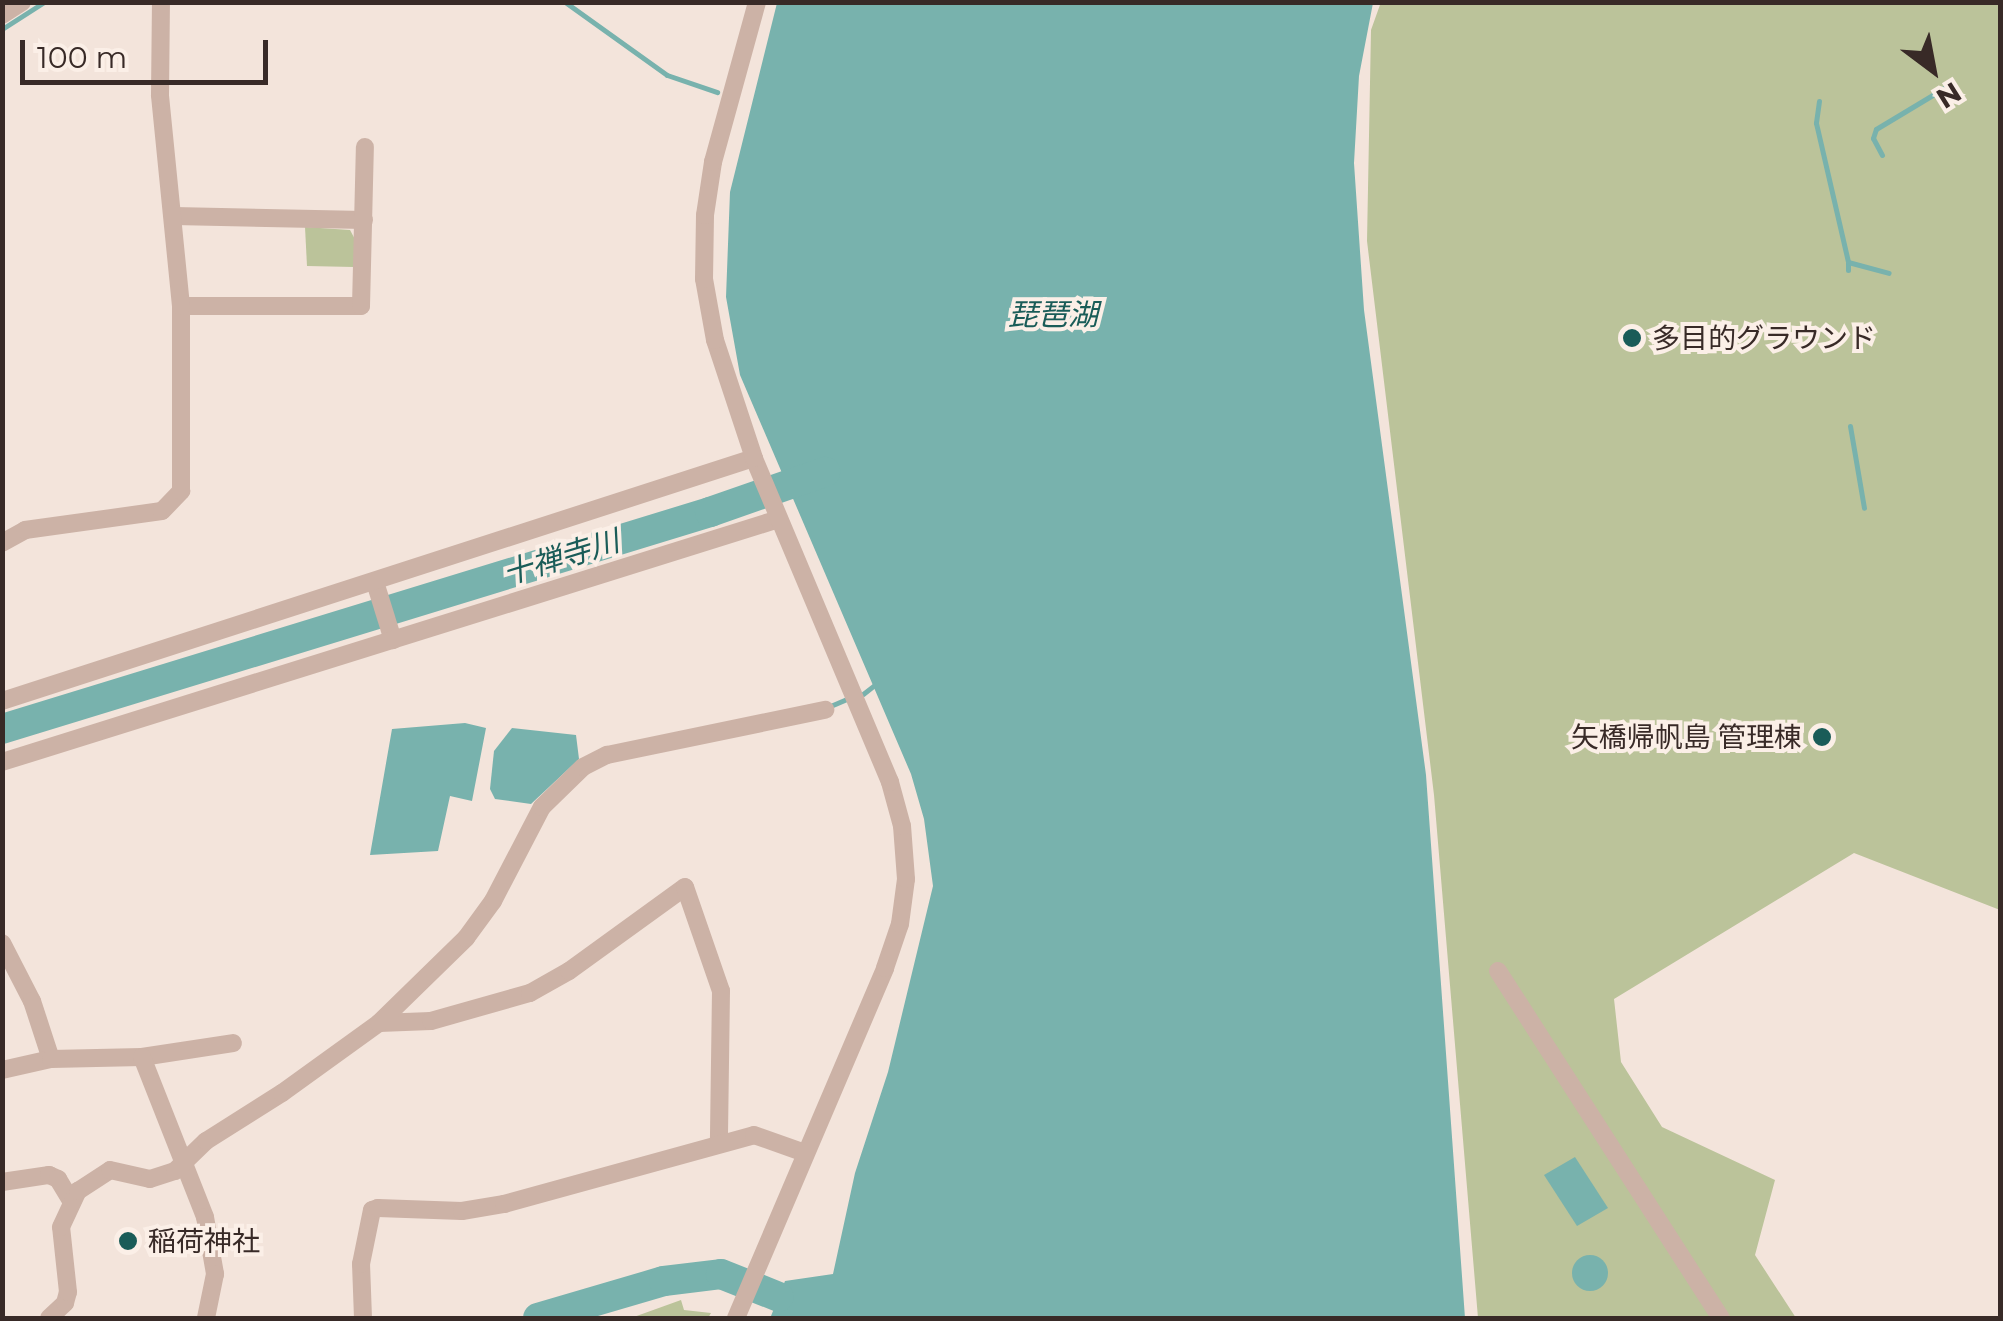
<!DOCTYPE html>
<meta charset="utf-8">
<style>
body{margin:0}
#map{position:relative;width:2003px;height:1321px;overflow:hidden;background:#f3e4db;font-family:Montserrat,"Noto Sans JP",sans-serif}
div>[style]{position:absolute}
.green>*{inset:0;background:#bbc39a}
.water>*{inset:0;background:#78b2ad}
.round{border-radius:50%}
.stream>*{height:5px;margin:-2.5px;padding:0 2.5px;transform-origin:2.5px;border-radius:2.5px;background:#78b2ad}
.river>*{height:30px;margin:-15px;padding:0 15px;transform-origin:15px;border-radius:15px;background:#78b2ad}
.minor>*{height:18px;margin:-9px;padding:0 9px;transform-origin:9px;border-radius:9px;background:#ccb2a6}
.dots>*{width:28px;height:28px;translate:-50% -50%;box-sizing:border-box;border:5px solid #fbefe7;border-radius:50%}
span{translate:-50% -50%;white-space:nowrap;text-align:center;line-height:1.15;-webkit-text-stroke:8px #fbefe7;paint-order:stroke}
.poi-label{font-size:28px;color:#382a27}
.left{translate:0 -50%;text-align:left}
.right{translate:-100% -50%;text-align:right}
.water-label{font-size:30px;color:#1a5c58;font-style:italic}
.frame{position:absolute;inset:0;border:5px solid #382a27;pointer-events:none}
.north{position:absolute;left:1883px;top:20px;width:100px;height:100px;-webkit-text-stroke:8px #fbefe7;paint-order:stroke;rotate:148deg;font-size:28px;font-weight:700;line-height:40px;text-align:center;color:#382a27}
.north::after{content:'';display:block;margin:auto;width:35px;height:45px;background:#382a27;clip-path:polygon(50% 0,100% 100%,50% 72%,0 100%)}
.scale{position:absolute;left:20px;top:40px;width:248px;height:45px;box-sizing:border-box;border:5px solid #382a27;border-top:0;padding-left:12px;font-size:30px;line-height:35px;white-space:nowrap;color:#382a27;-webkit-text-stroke:8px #fbefe7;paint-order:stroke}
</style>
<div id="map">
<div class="green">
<div style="clip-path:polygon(1381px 2px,2000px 3px,2000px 910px,1854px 853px,1614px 999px,1621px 1062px,1662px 1127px,1775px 1180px,1755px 1255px,1796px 1318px,1478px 1318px,1434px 795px,1367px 241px,1371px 30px)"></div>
<div style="clip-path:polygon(305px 227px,350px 230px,357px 243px,354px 267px,307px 266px)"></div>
<div style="clip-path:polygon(681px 1300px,684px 1310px,711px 1313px,708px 1318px,631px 1318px)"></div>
</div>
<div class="water">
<div style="clip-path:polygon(777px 3px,1373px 3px,1359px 76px,1354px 163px,1364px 310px,1426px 775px,1465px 1318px,771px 1316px,785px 1281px,833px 1274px,855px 1173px,888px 1072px,933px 886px,924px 819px,911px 774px,740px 375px,726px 297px,730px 192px)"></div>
<div style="clip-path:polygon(465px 723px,486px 728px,472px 801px,450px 796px,438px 851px,370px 855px,392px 729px)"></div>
<div style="clip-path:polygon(512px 728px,576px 735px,579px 759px,531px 804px,495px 799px,490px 789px,494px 751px)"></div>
<div style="clip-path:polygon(1575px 1157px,1608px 1208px,1577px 1226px,1544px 1175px)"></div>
<div class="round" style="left:1572px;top:1255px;width:36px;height:36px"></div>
</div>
<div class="stream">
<div style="left:565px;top:2px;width:125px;rotate:35.6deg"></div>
<div style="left:667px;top:75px;width:53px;rotate:18.8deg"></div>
<div style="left:2px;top:29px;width:50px;rotate:-32.7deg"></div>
<div style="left:1819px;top:101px;width:22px;rotate:98deg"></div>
<div style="left:1816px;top:123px;width:143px;rotate:77deg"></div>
<div style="left:1882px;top:155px;width:19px;rotate:-118deg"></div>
<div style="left:1873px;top:138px;width:9px;rotate:-72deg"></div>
<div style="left:1876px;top:129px;width:82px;rotate:-31deg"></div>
<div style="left:1848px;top:270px;width:8px;rotate:-90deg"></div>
<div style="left:1848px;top:262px;width:42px;rotate:15deg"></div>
<div style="left:1850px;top:426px;width:83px;rotate:80.3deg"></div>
<div style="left:863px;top:694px;width:16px;rotate:-38deg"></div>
<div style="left:828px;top:707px;width:21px;rotate:-23deg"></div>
</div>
<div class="river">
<div style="left:2px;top:729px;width:741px;rotate:-17.04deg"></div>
<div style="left:710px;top:512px;width:122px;rotate:-19.2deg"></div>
<div style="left:538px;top:1318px;width:131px;rotate:-16.4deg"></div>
<div style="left:664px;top:1281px;width:57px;rotate:-7deg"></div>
<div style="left:721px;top:1274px;width:62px;rotate:21.6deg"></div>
</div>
<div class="minor">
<div style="left:2px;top:15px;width:24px;rotate:-33deg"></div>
<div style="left:174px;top:216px;width:190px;rotate:1.2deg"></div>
<div style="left:181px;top:306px;width:180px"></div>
<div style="left:361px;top:306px;width:159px;rotate:-88.6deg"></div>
<div style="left:2px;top:543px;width:26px;rotate:-29deg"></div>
<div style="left:25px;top:530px;width:138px;rotate:-7.9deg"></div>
<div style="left:162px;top:511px;width:28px;rotate:-46deg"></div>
<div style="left:181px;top:491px;width:185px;rotate:-90deg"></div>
<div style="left:181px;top:306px;width:212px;rotate:-95.7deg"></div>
<div style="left:160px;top:95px;width:93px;rotate:-89.4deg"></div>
<div style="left:375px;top:582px;width:61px;rotate:72.8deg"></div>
<div style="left:2px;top:701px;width:790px;rotate:-17.91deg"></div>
<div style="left:2px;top:762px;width:814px;rotate:-17.37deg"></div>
<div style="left:2px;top:943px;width:65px;rotate:62.7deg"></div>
<div style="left:32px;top:1001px;width:61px;rotate:71.9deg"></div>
<div style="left:1498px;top:971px;width:412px;rotate:57.3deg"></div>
<div style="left:379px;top:1023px;width:52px;rotate:-2.2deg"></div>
<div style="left:431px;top:1021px;width:103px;rotate:-15.8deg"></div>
<div style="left:530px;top:993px;width:45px;rotate:-29.4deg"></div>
<div style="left:569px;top:971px;width:143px;rotate:-35.9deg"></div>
<div style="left:685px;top:887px;width:110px;rotate:70.9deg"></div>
<div style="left:721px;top:991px;width:151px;rotate:90.8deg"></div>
<div style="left:142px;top:1057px;width:92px;rotate:-8.7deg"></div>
<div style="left:2px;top:1070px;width:50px;rotate:-12.7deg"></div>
<div style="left:51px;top:1059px;width:91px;rotate:-1.3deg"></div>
<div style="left:142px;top:1057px;width:172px;rotate:68.5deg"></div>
<div style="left:205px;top:1217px;width:58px;rotate:80deg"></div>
<div style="left:215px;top:1274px;width:45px;rotate:101.6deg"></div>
<div style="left:2px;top:1182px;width:48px;rotate:-8.5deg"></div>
<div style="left:49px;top:1175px;width:10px;rotate:24deg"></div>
<div style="left:58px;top:1179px;width:26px;rotate:59deg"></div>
<div style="left:49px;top:1318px;width:22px;rotate:-43deg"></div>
<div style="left:65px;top:1303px;width:11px;rotate:-75deg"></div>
<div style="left:68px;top:1292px;width:65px;rotate:-96.1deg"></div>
<div style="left:61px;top:1227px;width:40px;rotate:-65deg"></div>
<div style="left:78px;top:1191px;width:38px;rotate:-33deg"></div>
<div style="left:110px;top:1170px;width:41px;rotate:12.7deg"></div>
<div style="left:150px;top:1179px;width:26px;rotate:-18deg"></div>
<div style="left:175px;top:1171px;width:43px;rotate:-44.1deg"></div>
<div style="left:206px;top:1141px;width:90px;rotate:-32.3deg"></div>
<div style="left:282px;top:1093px;width:120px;rotate:-35.8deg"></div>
<div style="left:379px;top:1023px;width:122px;rotate:-44.3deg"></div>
<div style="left:466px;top:938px;width:46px;rotate:-53.9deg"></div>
<div style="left:493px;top:901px;width:106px;rotate:-62.5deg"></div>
<div style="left:542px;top:807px;width:57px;rotate:-44.3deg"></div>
<div style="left:583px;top:767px;width:27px;rotate:-27deg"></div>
<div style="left:607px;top:755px;width:223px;rotate:-11.7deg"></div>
<div style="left:363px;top:1318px;width:54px;rotate:-92.1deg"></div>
<div style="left:361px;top:1264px;width:55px;rotate:-78.5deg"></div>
<div style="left:372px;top:1210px;width:6px;rotate:-18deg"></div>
<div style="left:378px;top:1208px;width:84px;rotate:2deg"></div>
<div style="left:462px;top:1211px;width:43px;rotate:-9.5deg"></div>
<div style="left:504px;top:1204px;width:259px;rotate:-15.4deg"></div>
<div style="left:754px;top:1135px;width:54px;rotate:19.4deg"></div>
<div style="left:736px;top:1318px;width:380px;rotate:-66.9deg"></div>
<div style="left:885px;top:968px;width:46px;rotate:-71.2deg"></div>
<div style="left:900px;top:924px;width:45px;rotate:-82.4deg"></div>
<div style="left:906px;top:879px;width:53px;rotate:-94.3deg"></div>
<div style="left:902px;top:826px;width:46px;rotate:-105.3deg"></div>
<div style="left:890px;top:782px;width:351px;rotate:-112.8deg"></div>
<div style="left:754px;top:458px;width:124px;rotate:-108.3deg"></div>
<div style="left:715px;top:340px;width:62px;rotate:-100.2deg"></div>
<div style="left:704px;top:279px;width:64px;rotate:-89.1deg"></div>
<div style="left:705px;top:215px;width:54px;rotate:-81.4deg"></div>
<div style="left:713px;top:162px;width:166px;rotate:-74.6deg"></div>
</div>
<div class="dots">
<div style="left:1632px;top:338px;background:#1a5c58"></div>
<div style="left:1822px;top:737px;background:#1a5c58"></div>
<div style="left:128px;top:1241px;background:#1a5c58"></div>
</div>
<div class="poi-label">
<span class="left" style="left:1652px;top:338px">多目的グラウンド</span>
<span class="right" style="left:1802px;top:737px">矢橋帰帆島 管理棟</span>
<span class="left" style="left:148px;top:1241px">稲荷神社</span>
</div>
<div class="water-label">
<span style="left:1053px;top:315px">琵琶湖</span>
<span style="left:561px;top:558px;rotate:-17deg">十禅寺川</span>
</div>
<div class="frame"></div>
<div class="north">N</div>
<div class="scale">100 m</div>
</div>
